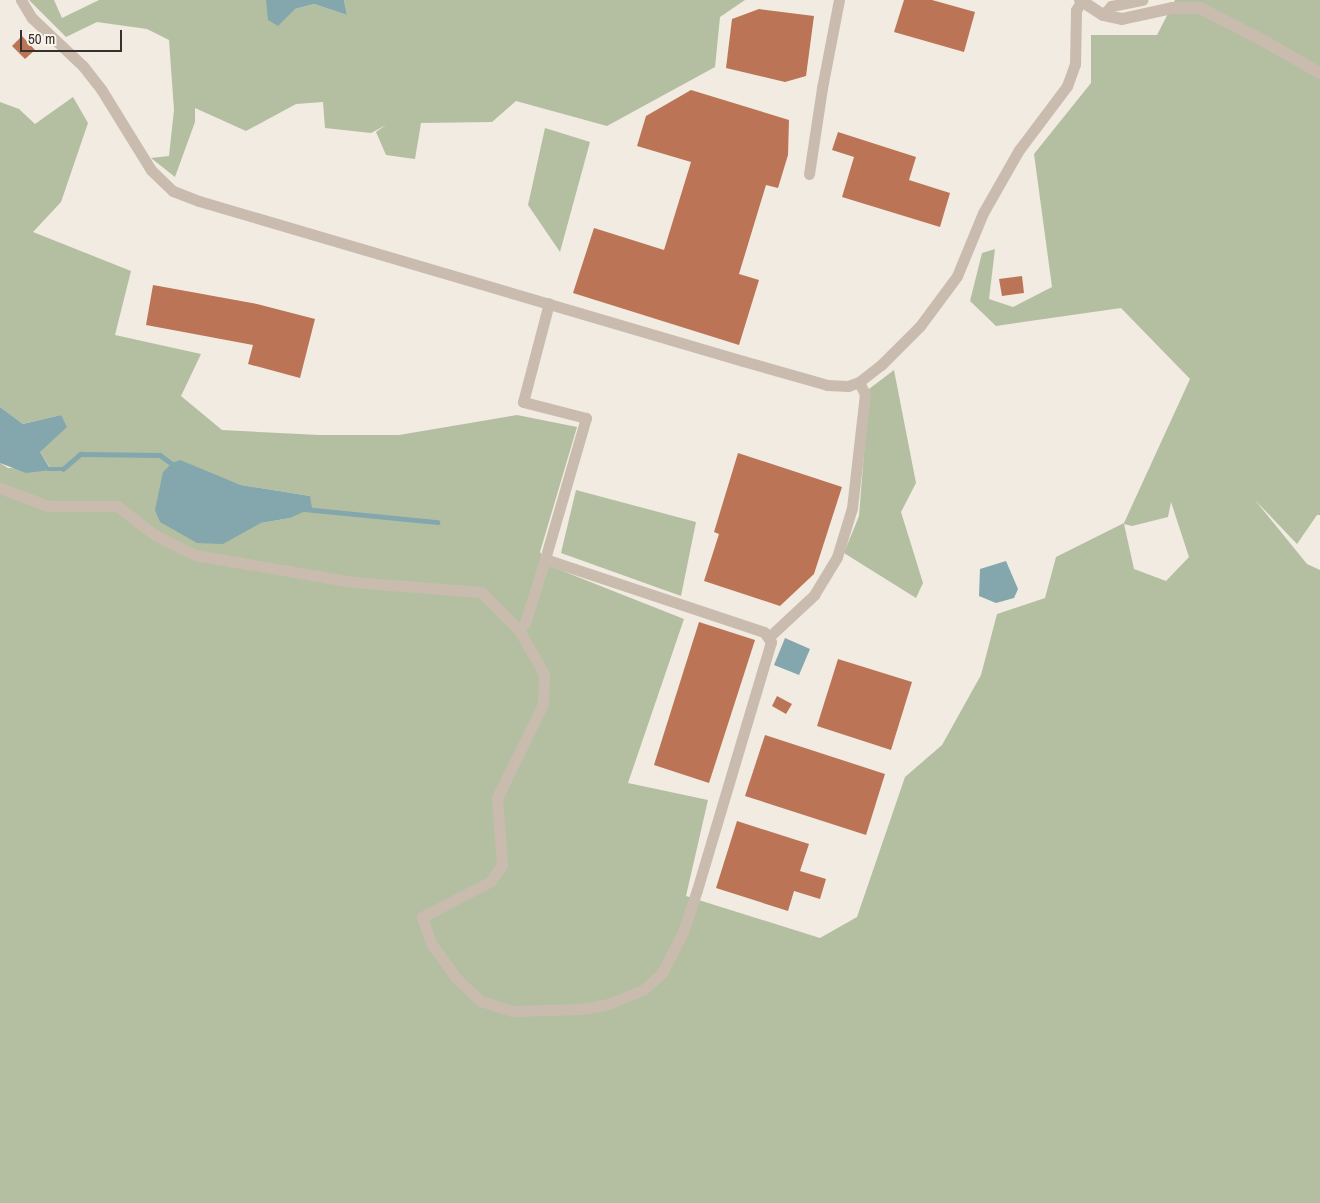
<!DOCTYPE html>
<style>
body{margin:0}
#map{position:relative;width:1320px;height:1203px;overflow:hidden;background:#f1ebe1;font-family:"Archivo Narrow",sans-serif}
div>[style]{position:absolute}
.green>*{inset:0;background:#b4bfa2}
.water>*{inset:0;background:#83a7ac}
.stream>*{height:4.5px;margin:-2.25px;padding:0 2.25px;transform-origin:2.25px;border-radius:2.25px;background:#83a7ac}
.building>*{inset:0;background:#bb7556}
.minor>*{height:11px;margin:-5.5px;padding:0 5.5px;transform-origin:5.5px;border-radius:5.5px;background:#c9bcae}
.tertiary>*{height:12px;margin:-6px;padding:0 6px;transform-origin:6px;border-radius:6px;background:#c9bcae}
span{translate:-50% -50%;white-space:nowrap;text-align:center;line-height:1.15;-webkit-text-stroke:5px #f9f5ed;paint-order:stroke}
.scale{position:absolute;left:20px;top:30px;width:102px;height:22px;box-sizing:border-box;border:2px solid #38302c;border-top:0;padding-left:6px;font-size:15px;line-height:18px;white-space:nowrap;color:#38302c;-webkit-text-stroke:4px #f9f5ed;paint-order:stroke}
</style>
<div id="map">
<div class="green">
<div style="clip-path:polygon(29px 0,54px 0,62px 18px,99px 0,266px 0,295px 9px,314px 4px,347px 15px,344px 0,745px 0,720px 17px,715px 67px,607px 126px,516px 101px,492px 122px,421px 123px,415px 159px,386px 155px,376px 132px,386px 125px,371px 133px,325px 128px,323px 102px,296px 104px,246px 131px,195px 108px,195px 122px,175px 177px,151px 158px,169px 156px,174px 110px,169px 40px,147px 29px,97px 22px,66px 37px)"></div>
<div style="clip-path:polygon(evenodd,1175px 0,1320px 0,1320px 515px,1317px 515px,1297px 544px,1255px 500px,1307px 564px,1320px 570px,1320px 1203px,0 1203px,0 463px,8px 468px,51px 469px,40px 452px,61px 415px,23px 424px,0 407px,0 102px,19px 109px,35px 124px,73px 97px,88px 123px,61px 202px,33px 232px,131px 271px,115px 335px,201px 354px,181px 396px,222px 430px,319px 435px,399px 435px,517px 415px,577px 427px,540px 552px,550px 566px,684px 619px,628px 783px,708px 800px,686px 896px,820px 938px,857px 917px,905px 777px,942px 745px,981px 675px,997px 614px,1045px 598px,1056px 557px,1124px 523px,1190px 379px,1121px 308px,996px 326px,970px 301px,982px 253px,995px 249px,989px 299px,1013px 307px,1052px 287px,1034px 154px,1091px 83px,1091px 35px,1157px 35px,1175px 0,180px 461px,241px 485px,310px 496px,290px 518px,261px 523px,180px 461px,1175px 0,1171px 502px,1189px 557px,1166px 581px,1134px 569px,1124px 524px,1132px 526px,1168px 517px,1171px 502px)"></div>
<div style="clip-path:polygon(545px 128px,590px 142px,560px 252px,528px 205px)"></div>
<div style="clip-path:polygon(894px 370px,916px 483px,901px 512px,923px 583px,916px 598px,844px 553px,859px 516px,869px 389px)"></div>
<div style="clip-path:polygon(576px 490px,696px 522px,681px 596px,561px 553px)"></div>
</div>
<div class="water">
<div style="clip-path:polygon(266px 0,344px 0,347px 15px,314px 4px,295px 9px,278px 26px,268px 20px)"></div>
<div style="clip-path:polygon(0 407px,23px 424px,61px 415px,67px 427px,40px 452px,51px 470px,26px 473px,0 463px)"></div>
<div style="clip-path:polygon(180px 460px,241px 485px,310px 496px,312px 508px,290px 518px,261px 523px,223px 544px,197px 543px,160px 522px,155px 510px,163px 472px,172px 463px)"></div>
<div style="clip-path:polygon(1006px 561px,1018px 589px,1014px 598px,996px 603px,979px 596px,980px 569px)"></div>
<div style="clip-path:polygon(785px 638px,810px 649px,799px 675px,774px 665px)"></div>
</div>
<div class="stream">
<div style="left:48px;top:469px;width:15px"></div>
<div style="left:63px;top:469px;width:23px;rotate:-41deg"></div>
<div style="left:80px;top:454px;width:80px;rotate:0.7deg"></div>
<div style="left:160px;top:455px;width:19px;rotate:36deg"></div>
<div style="left:304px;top:509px;width:134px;rotate:5.6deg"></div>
</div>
<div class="building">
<div style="clip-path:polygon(904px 0,932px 0,975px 12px,964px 52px,894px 32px)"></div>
<div style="clip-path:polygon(759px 9px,814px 16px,806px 76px,785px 82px,726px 68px,732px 19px)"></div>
<div style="clip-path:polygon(22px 36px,35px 50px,25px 59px,12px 46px)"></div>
<div style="clip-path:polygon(691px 90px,789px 120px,788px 155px,778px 188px,766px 185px,739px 274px,759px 280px,739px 345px,573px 293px,594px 228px,664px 250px,691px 162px,637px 146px,646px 116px)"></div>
<div style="clip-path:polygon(838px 132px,916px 157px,909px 180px,950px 193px,940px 227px,842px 197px,854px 157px,832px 150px)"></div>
<div style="clip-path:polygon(1022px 276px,1024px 293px,1002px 296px,999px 279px)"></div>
<div style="clip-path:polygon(153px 285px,257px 304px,315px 319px,300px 378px,248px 364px,253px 345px,146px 325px)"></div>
<div style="clip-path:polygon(738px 453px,842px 487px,814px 574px,780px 606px,704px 581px,719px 534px,714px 532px)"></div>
<div style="clip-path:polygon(699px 622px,755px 640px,709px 783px,654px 765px)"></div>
<div style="clip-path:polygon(838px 659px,912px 682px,891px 750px,817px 726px)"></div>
<div style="clip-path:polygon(777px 696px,792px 704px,786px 714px,772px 706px)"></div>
<div style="clip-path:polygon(765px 735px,885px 774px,866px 835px,745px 796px)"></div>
<div style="clip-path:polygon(737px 821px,809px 844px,800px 871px,826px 879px,820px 899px,794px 891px,788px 911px,716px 888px)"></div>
</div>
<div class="minor">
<div style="left:21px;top:0;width:21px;rotate:59deg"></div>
<div style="left:32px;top:18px;width:70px;rotate:43.3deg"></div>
<div style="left:83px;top:66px;width:29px;rotate:52deg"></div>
<div style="left:101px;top:89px;width:95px;rotate:58.3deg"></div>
<div style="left:151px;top:170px;width:30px;rotate:44deg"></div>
<div style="left:173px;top:191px;width:28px;rotate:21deg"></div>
<div style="left:199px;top:201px;width:567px;rotate:16.39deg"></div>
<div style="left:743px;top:361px;width:87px;rotate:15.9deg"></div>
<div style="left:827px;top:385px;width:21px;rotate:3deg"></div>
<div style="left:848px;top:386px;width:12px;rotate:-20deg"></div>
<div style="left:859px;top:382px;width:28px;rotate:-38deg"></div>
<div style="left:881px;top:365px;width:55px;rotate:-45deg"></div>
<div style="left:920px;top:326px;width:62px;rotate:-53.5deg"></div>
<div style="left:957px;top:276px;width:68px;rotate:-67.6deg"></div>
<div style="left:983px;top:213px;width:73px;rotate:-60.3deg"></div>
<div style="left:1019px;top:150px;width:80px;rotate:-53.1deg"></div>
<div style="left:1067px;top:86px;width:23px;rotate:-70deg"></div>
<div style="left:1075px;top:64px;width:54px;rotate:-88.9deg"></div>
<div style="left:1076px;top:10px;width:9px;rotate:-58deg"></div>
<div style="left:1103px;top:15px;width:12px;rotate:-48deg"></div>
<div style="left:1111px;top:6px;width:32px;rotate:-11deg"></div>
<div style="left:809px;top:174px;width:87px;rotate:-81.4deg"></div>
<div style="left:822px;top:88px;width:90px;rotate:-79.1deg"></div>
<div style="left:0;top:488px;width:51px;rotate:20.6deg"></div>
<div style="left:48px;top:506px;width:69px"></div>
<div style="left:117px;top:506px;width:48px;rotate:37.3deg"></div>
<div style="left:155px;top:535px;width:45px;rotate:26.6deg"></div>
<div style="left:195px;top:555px;width:160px;rotate:9.7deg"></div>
<div style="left:353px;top:582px;width:128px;rotate:4.5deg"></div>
<div style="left:481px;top:592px;width:54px;rotate:45deg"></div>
<div style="left:519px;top:630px;width:9px;rotate:-49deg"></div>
<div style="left:525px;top:623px;width:67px;rotate:-72.6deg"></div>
<div style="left:545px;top:559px;width:147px;rotate:-73.8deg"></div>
<div style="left:586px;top:418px;width:65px;rotate:-165.7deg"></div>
<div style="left:523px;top:402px;width:102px;rotate:-75.3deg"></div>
<div style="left:519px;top:630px;width:51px;rotate:60.4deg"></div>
<div style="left:544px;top:674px;width:30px;rotate:92deg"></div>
<div style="left:543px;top:704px;width:105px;rotate:116.1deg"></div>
<div style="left:497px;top:798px;width:67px;rotate:85.7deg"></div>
<div style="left:502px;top:865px;width:19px;rotate:125deg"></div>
<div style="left:491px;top:881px;width:78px;rotate:152.4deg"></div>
<div style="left:422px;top:917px;width:28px;rotate:71deg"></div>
<div style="left:431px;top:943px;width:44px;rotate:54.2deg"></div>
<div style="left:457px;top:979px;width:33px;rotate:43deg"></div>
<div style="left:481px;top:1001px;width:33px;rotate:18deg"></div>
<div style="left:512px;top:1011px;width:69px;rotate:-1.7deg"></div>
<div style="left:581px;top:1009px;width:27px;rotate:-10deg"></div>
<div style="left:608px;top:1004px;width:38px;rotate:-22deg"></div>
<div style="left:643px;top:990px;width:25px;rotate:-42deg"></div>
<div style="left:662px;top:973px;width:46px;rotate:-62.9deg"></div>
<div style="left:683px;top:932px;width:44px;rotate:-71.6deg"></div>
<div style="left:697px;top:890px;width:259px;rotate:-73.4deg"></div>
<div style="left:771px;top:642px;width:12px;rotate:-125deg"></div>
<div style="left:764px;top:632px;width:231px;rotate:-161.6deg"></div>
<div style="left:769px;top:637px;width:62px;rotate:-43deg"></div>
<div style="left:814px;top:595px;width:44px;rotate:-58.8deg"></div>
<div style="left:837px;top:557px;width:51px;rotate:-73deg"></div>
<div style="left:852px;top:508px;width:115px;rotate:-83.5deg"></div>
<div style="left:865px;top:394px;width:13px;rotate:-117deg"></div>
</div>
<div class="tertiary">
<div style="left:1080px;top:0;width:27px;rotate:33deg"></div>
<div style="left:1103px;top:15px;width:19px;rotate:12deg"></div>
<div style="left:1122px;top:19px;width:51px;rotate:-12.4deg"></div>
<div style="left:1172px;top:8px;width:28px"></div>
<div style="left:1200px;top:8px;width:74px;rotate:27.3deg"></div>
<div style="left:1266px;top:42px;width:62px;rotate:29.9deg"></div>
</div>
<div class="scale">50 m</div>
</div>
